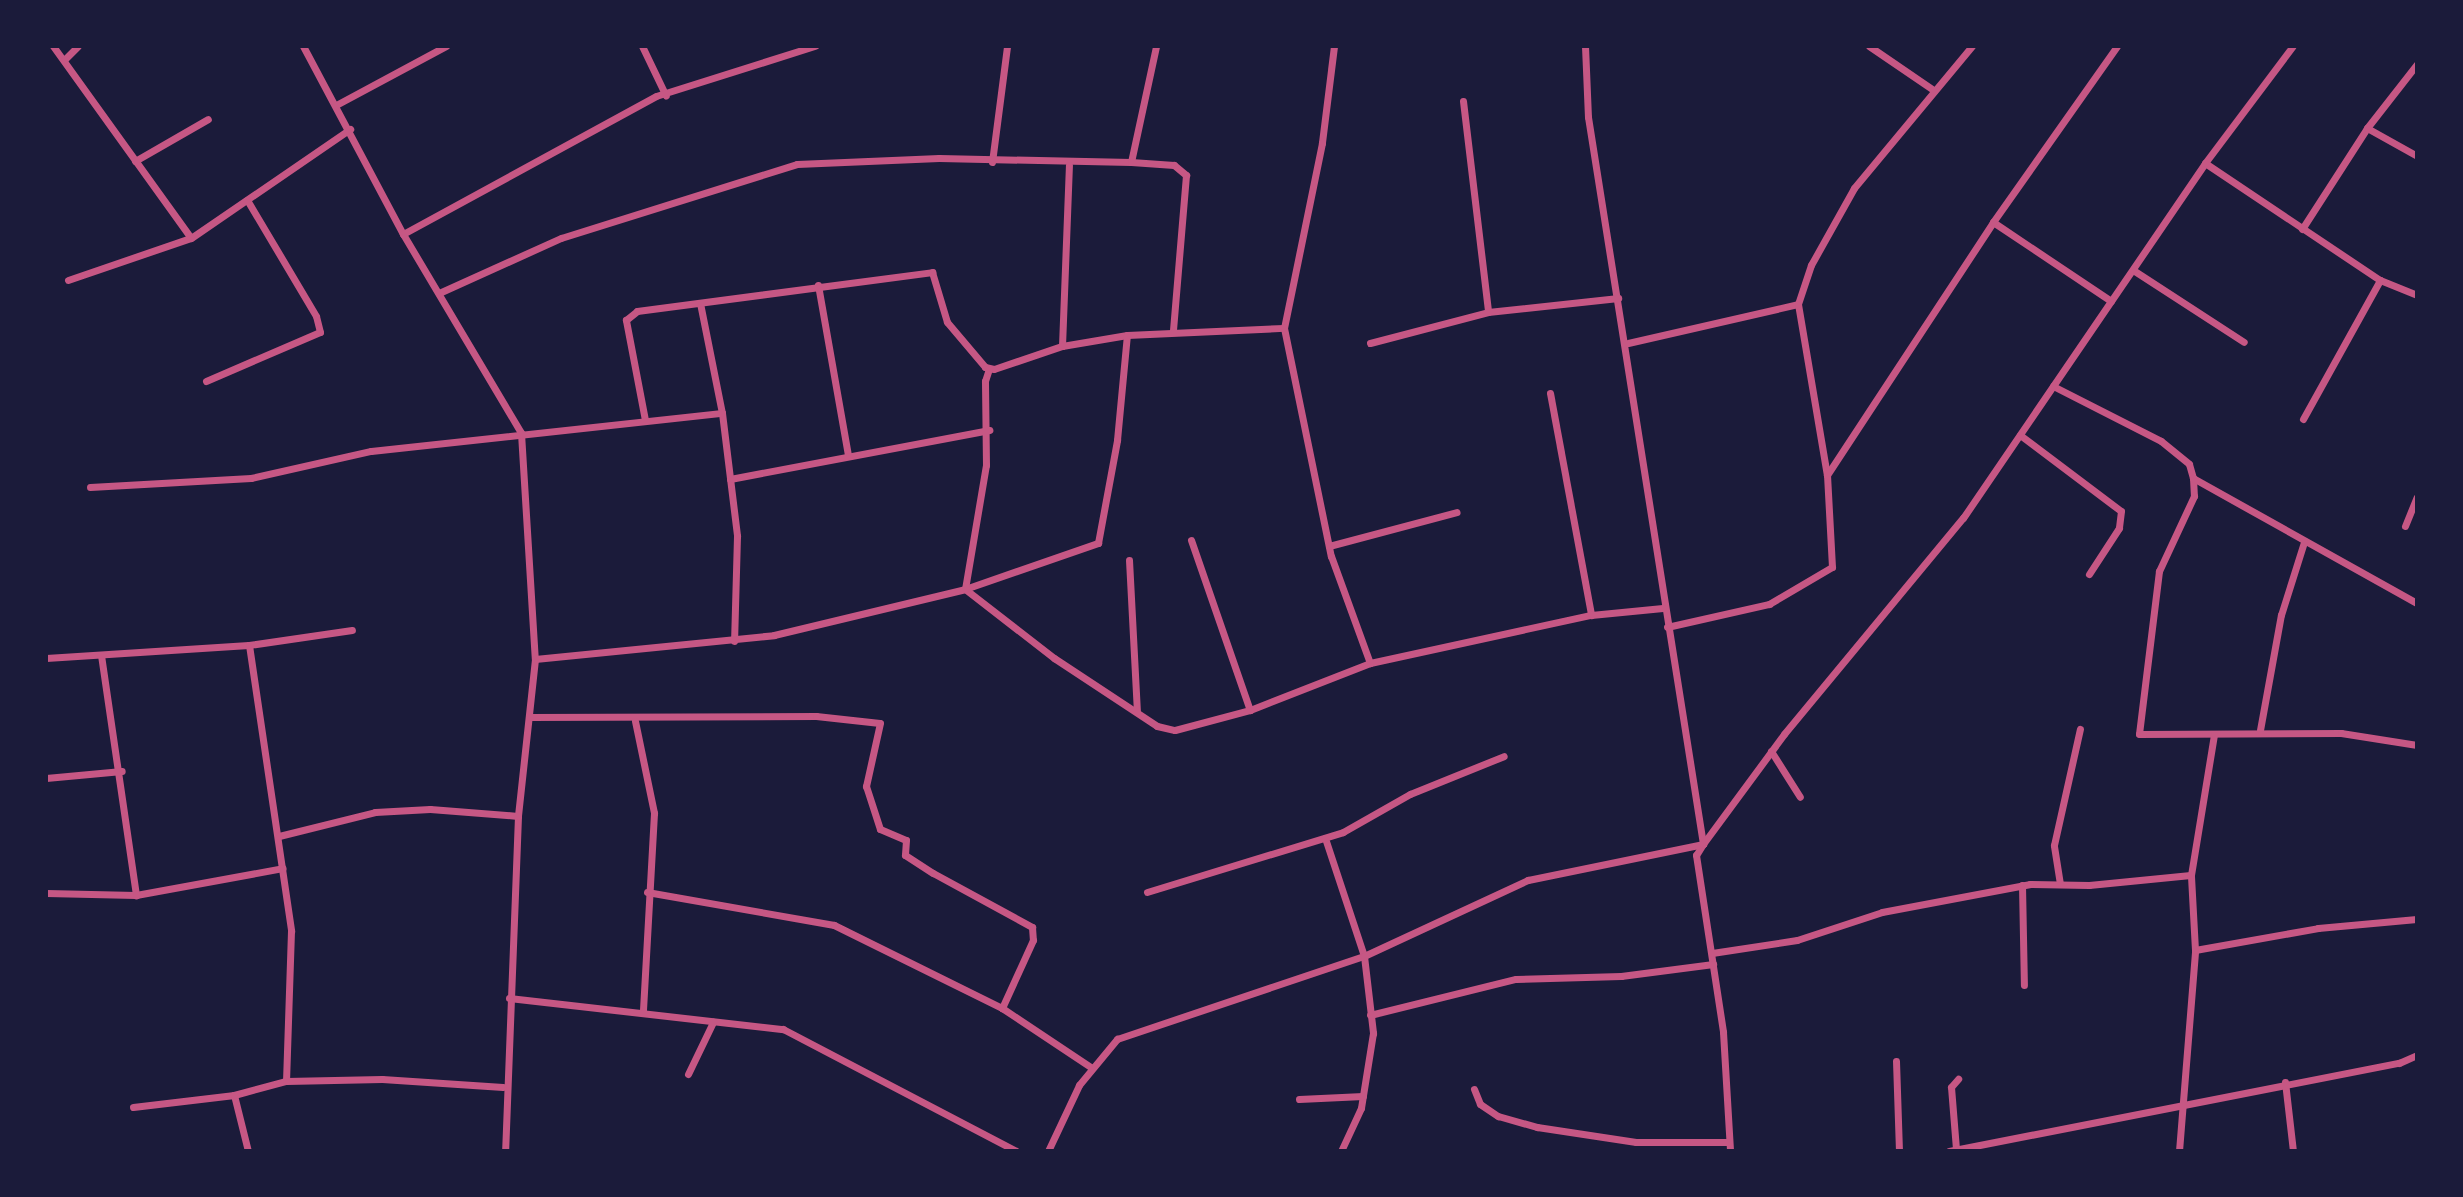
<!DOCTYPE html>
<style>
body{margin:0}
#map{position:relative;width:2463px;height:1197px;overflow:hidden;background:#1b1b3a;font-family:"DM Sans",sans-serif}
div>[style]{position:absolute}
.minor>*{height:7px;margin:-3.5px;padding:0 3.5px;transform-origin:3.5px;border-radius:3.5px;background:#c65784}
span{translate:-50% -50%;white-space:nowrap;text-align:center;line-height:1.15;-webkit-text-stroke:6px #1b1b3a;paint-order:stroke}
.frame{position:absolute;inset:0;border:48px solid #1b1b3a;pointer-events:none}
</style>
<div id="map">
<div class="minor">
<div style="left:53px;top:46px;width:236px;rotate:54.3deg"></div>
<div style="left:191px;top:238px;width:193px;rotate:-34.4deg"></div>
<div style="left:303px;top:46px;width:213px;rotate:62deg"></div>
<div style="left:403px;top:234px;width:231px;rotate:59.3deg"></div>
<div style="left:521px;top:433px;width:226px;rotate:86.5deg"></div>
<div style="left:535px;top:659px;width:158px;rotate:96.2deg"></div>
<div style="left:518px;top:816px;width:335px;rotate:92.2deg"></div>
<div style="left:642px;top:46px;width:55px;rotate:64.4deg"></div>
<div style="left:1334px;top:46px;width:98px;rotate:97.1deg"></div>
<div style="left:1322px;top:143px;width:189px;rotate:101.6deg"></div>
<div style="left:1284px;top:328px;width:233px;rotate:78.4deg"></div>
<div style="left:1331px;top:556px;width:114px;rotate:70deg"></div>
<div style="left:1585px;top:46px;width:71px;rotate:87.6deg"></div>
<div style="left:1588px;top:117px;width:736px;rotate:81.01deg"></div>
<div style="left:1703px;top:844px;width:13px;rotate:122deg"></div>
<div style="left:1696px;top:855px;width:179px;rotate:81.3deg"></div>
<div style="left:1723px;top:1032px;width:119px;rotate:86.6deg"></div>
<div style="left:1869px;top:46px;width:76px;rotate:34.3deg"></div>
<div style="left:65px;top:59px;width:18px;rotate:-45deg"></div>
<div style="left:1463px;top:101px;width:212px;rotate:83.2deg"></div>
<div style="left:336px;top:105px;width:125px;rotate:-28.2deg"></div>
<div style="left:2367px;top:128px;width:57px;rotate:29.2deg"></div>
<div style="left:135px;top:161px;width:84px;rotate:-29.9deg"></div>
<div style="left:992px;top:162px;width:117px;rotate:-82.6deg"></div>
<div style="left:1131px;top:162px;width:119px;rotate:-77.8deg"></div>
<div style="left:2205px;top:163px;width:211px;rotate:33.8deg"></div>
<div style="left:2380px;top:280px;width:40px;rotate:22deg"></div>
<div style="left:1993px;top:222px;width:142px;rotate:33.8deg"></div>
<div style="left:2302px;top:229px;width:120px;rotate:-57.2deg"></div>
<div style="left:2367px;top:128px;width:81px;rotate:-52deg"></div>
<div style="left:403px;top:234px;width:288px;rotate:-28.6deg"></div>
<div style="left:656px;top:96px;width:167px;rotate:-17.5deg"></div>
<div style="left:2133px;top:270px;width:132px;rotate:33deg"></div>
<div style="left:68px;top:280px;width:130px;rotate:-18.9deg"></div>
<div style="left:818px;top:285px;width:173px;rotate:80deg"></div>
<div style="left:439px;top:293px;width:134px;rotate:-24.3deg"></div>
<div style="left:561px;top:238px;width:247px;rotate:-17.4deg"></div>
<div style="left:797px;top:164px;width:142px;rotate:-2.4deg"></div>
<div style="left:939px;top:158px;width:192px;rotate:1.2deg"></div>
<div style="left:1131px;top:162px;width:43px;rotate:4deg"></div>
<div style="left:1174px;top:165px;width:16px;rotate:40deg"></div>
<div style="left:1186px;top:175px;width:156px;rotate:94.8deg"></div>
<div style="left:700px;top:303px;width:112px;rotate:78.7deg"></div>
<div style="left:722px;top:413px;width:124px;rotate:83deg"></div>
<div style="left:737px;top:536px;width:105px;rotate:91.6deg"></div>
<div style="left:1798px;top:304px;width:173px;rotate:80.4deg"></div>
<div style="left:1370px;top:343px;width:122px;rotate:-14.7deg"></div>
<div style="left:1488px;top:312px;width:131px;rotate:-6.1deg"></div>
<div style="left:1628px;top:343px;width:174px;rotate:-12.9deg"></div>
<div style="left:1798px;top:304px;width:41px;rotate:-71.6deg"></div>
<div style="left:1811px;top:265px;width:88px;rotate:-60.8deg"></div>
<div style="left:1854px;top:188px;width:185px;rotate:-50.3deg"></div>
<div style="left:1062px;top:346px;width:181px;rotate:-87.8deg"></div>
<div style="left:206px;top:381px;width:124px;rotate:-23.3deg"></div>
<div style="left:320px;top:332px;width:16px;rotate:-104deg"></div>
<div style="left:316px;top:316px;width:135px;rotate:-120.7deg"></div>
<div style="left:2053px;top:386px;width:121px;rotate:27deg"></div>
<div style="left:2161px;top:441px;width:36px;rotate:39deg"></div>
<div style="left:2189px;top:464px;width:15px;rotate:74deg"></div>
<div style="left:2193px;top:478px;width:18px;rotate:87deg"></div>
<div style="left:2194px;top:496px;width:83px;rotate:115deg"></div>
<div style="left:2159px;top:571px;width:164px;rotate:97deg"></div>
<div style="left:2139px;top:734px;width:202px;rotate:-0.3deg"></div>
<div style="left:2341px;top:733px;width:77px;rotate:9deg"></div>
<div style="left:1550px;top:393px;width:226px;rotate:79.5deg"></div>
<div style="left:2303px;top:419px;width:159px;rotate:-61deg"></div>
<div style="left:645px;top:420px;width:102px;rotate:-100.8deg"></div>
<div style="left:626px;top:320px;width:14px;rotate:-39deg"></div>
<div style="left:637px;top:311px;width:298px;rotate:-7.5deg"></div>
<div style="left:932px;top:272px;width:52px;rotate:73.3deg"></div>
<div style="left:947px;top:322px;width:59px;rotate:49.8deg"></div>
<div style="left:985px;top:367px;width:9px;rotate:13deg"></div>
<div style="left:994px;top:369px;width:72px;rotate:-18.7deg"></div>
<div style="left:1062px;top:346px;width:66px;rotate:-9.6deg"></div>
<div style="left:1127px;top:335px;width:157px;rotate:-2.6deg"></div>
<div style="left:2020px;top:435px;width:126px;rotate:37deg"></div>
<div style="left:2121px;top:511px;width:17px;rotate:97deg"></div>
<div style="left:2119px;top:528px;width:55px;rotate:123.1deg"></div>
<div style="left:2193px;top:478px;width:257px;rotate:29.2deg"></div>
<div style="left:730px;top:479px;width:264px;rotate:-10.7deg"></div>
<div style="left:90px;top:487px;width:161px;rotate:-3.2deg"></div>
<div style="left:251px;top:478px;width:123px;rotate:-12.7deg"></div>
<div style="left:371px;top:451px;width:353px;rotate:-6.2deg"></div>
<div style="left:2405px;top:526px;width:31px;rotate:-68deg"></div>
<div style="left:1191px;top:540px;width:180px;rotate:70.9deg"></div>
<div style="left:1329px;top:546px;width:132px;rotate:-14.9deg"></div>
<div style="left:1129px;top:560px;width:152px;rotate:87deg"></div>
<div style="left:965px;top:589px;width:113px;rotate:37.8deg"></div>
<div style="left:1054px;top:658px;width:123px;rotate:33.4deg"></div>
<div style="left:1157px;top:726px;width:18px;rotate:13deg"></div>
<div style="left:1175px;top:730px;width:78px;rotate:-14.9deg"></div>
<div style="left:1250px;top:710px;width:129px;rotate:-21.4deg"></div>
<div style="left:1370px;top:663px;width:226px;rotate:-12.3deg"></div>
<div style="left:1591px;top:615px;width:72px;rotate:-5.6deg"></div>
<div style="left:965px;top:589px;width:141px;rotate:-19.1deg"></div>
<div style="left:1098px;top:543px;width:105px;rotate:-79.5deg"></div>
<div style="left:1117px;top:440px;width:105px;rotate:-84.6deg"></div>
<div style="left:1667px;top:627px;width:105px;rotate:-12.7deg"></div>
<div style="left:1769px;top:604px;width:73px;rotate:-30.4deg"></div>
<div style="left:1832px;top:567px;width:92px;rotate:-93.1deg"></div>
<div style="left:1827px;top:475px;width:303px;rotate:-56.7deg"></div>
<div style="left:1993px;top:222px;width:215px;rotate:-54.8deg"></div>
<div style="left:249px;top:645px;width:289px;rotate:81.6deg"></div>
<div style="left:291px;top:931px;width:150px;rotate:91.9deg"></div>
<div style="left:101px;top:655px;width:243px;rotate:81.7deg"></div>
<div style="left:46px;top:658px;width:203px;rotate:-3.7deg"></div>
<div style="left:249px;top:645px;width:104px;rotate:-8.3deg"></div>
<div style="left:535px;top:659px;width:240px;rotate:-5.7deg"></div>
<div style="left:774px;top:635px;width:196px;rotate:-13.5deg"></div>
<div style="left:965px;top:589px;width:126px;rotate:-80.4deg"></div>
<div style="left:986px;top:465px;width:84px;rotate:-90.7deg"></div>
<div style="left:985px;top:381px;width:13px;rotate:-72deg"></div>
<div style="left:529px;top:717px;width:287px;rotate:-0.2deg"></div>
<div style="left:816px;top:716px;width:64px;rotate:6.2deg"></div>
<div style="left:880px;top:723px;width:65px;rotate:102.5deg"></div>
<div style="left:866px;top:786px;width:45px;rotate:72deg"></div>
<div style="left:880px;top:829px;width:28px;rotate:23deg"></div>
<div style="left:906px;top:840px;width:15px;rotate:94deg"></div>
<div style="left:905px;top:855px;width:33px;rotate:33deg"></div>
<div style="left:933px;top:873px;width:113px;rotate:28.6deg"></div>
<div style="left:1032px;top:927px;width:13px;rotate:86deg"></div>
<div style="left:1033px;top:940px;width:75px;rotate:114.5deg"></div>
<div style="left:635px;top:721px;width:94px;rotate:78.3deg"></div>
<div style="left:654px;top:813px;width:197px;rotate:93.2deg"></div>
<div style="left:2260px;top:730px;width:117px;rotate:-79.7deg"></div>
<div style="left:2281px;top:615px;width:77px;rotate:-72.5deg"></div>
<div style="left:1771px;top:751px;width:54px;rotate:57.8deg"></div>
<div style="left:46px;top:778px;width:76px;rotate:-5.3deg"></div>
<div style="left:279px;top:836px;width:99px;rotate:-14deg"></div>
<div style="left:375px;top:812px;width:55px;rotate:-3.1deg"></div>
<div style="left:430px;top:809px;width:88px;rotate:4.5deg"></div>
<div style="left:1325px;top:838px;width:124px;rotate:71.7deg"></div>
<div style="left:1364px;top:956px;width:78px;rotate:83.3deg"></div>
<div style="left:1373px;top:1033px;width:76px;rotate:99.1deg"></div>
<div style="left:1361px;top:1108px;width:47px;rotate:114.9deg"></div>
<div style="left:2060px;top:884px;width:39px;rotate:-99deg"></div>
<div style="left:2054px;top:845px;width:119px;rotate:-77.4deg"></div>
<div style="left:2022px;top:885px;width:100px;rotate:88.9deg"></div>
<div style="left:647px;top:892px;width:190px;rotate:10deg"></div>
<div style="left:834px;top:925px;width:187px;rotate:26.3deg"></div>
<div style="left:1002px;top:1008px;width:108px;rotate:33.7deg"></div>
<div style="left:1147px;top:892px;width:205px;rotate:-17deg"></div>
<div style="left:1343px;top:832px;width:77px;rotate:-29.6deg"></div>
<div style="left:1410px;top:794px;width:101px;rotate:-22deg"></div>
<div style="left:46px;top:893px;width:90px;rotate:1.3deg"></div>
<div style="left:136px;top:895px;width:149px;rotate:-10.4deg"></div>
<div style="left:2195px;top:950px;width:125px;rotate:-10.1deg"></div>
<div style="left:2318px;top:928px;width:99px;rotate:-5.2deg"></div>
<div style="left:1712px;top:953px;width:86px;rotate:-8.7deg"></div>
<div style="left:1797px;top:940px;width:89px;rotate:-18.2deg"></div>
<div style="left:1882px;top:912px;width:151px;rotate:-10.7deg"></div>
<div style="left:2030px;top:884px;width:59px;rotate:1deg"></div>
<div style="left:2089px;top:885px;width:102px;rotate:-5.6deg"></div>
<div style="left:509px;top:998px;width:276px;rotate:6.5deg"></div>
<div style="left:783px;top:1029px;width:263px;rotate:27.6deg"></div>
<div style="left:1370px;top:1015px;width:150px;rotate:-13.9deg"></div>
<div style="left:1516px;top:979px;width:105px;rotate:-1.6deg"></div>
<div style="left:1621px;top:976px;width:93px;rotate:-7.4deg"></div>
<div style="left:1896px;top:1061px;width:90px;rotate:88.1deg"></div>
<div style="left:688px;top:1074px;width:58px;rotate:-64.3deg"></div>
<div style="left:2285px;top:1082px;width:69px;rotate:83.4deg"></div>
<div style="left:1474px;top:1089px;width:16px;rotate:68deg"></div>
<div style="left:1480px;top:1104px;width:22px;rotate:34deg"></div>
<div style="left:1498px;top:1116px;width:41px;rotate:15.8deg"></div>
<div style="left:1537px;top:1127px;width:100px;rotate:8.6deg"></div>
<div style="left:1636px;top:1142px;width:92px"></div>
<div style="left:234px;top:1095px;width:58px;rotate:76deg"></div>
<div style="left:1299px;top:1099px;width:64px;rotate:-2.7deg"></div>
<div style="left:133px;top:1107px;width:102px;rotate:-6.8deg"></div>
<div style="left:234px;top:1095px;width:54px;rotate:-15.1deg"></div>
<div style="left:286px;top:1081px;width:96px;rotate:-1.2deg"></div>
<div style="left:382px;top:1079px;width:121px;rotate:3.8deg"></div>
<div style="left:1956px;top:1149px;width:62px;rotate:-94.6deg"></div>
<div style="left:1951px;top:1087px;width:11px;rotate:-49deg"></div>
<div style="left:1048px;top:1151px;width:73px;rotate:-64.8deg"></div>
<div style="left:1079px;top:1085px;width:60px;rotate:-50.4deg"></div>
<div style="left:1117px;top:1039px;width:261px;rotate:-18.6deg"></div>
<div style="left:1364px;top:956px;width:181px;rotate:-24.9deg"></div>
<div style="left:1528px;top:880px;width:179px;rotate:-11.6deg"></div>
<div style="left:1703px;top:844px;width:137px;rotate:-53.6deg"></div>
<div style="left:1784px;top:734px;width:281px;rotate:-50.4deg"></div>
<div style="left:1963px;top:518px;width:430px;rotate:-55.7deg"></div>
<div style="left:2205px;top:163px;width:146px;rotate:-53.1deg"></div>
<div style="left:1949px;top:1151px;width:459px;rotate:-11.1deg"></div>
<div style="left:2399px;top:1063px;width:20px;rotate:-24deg"></div>
<div style="left:2179px;top:1151px;width:202px;rotate:-85.4deg"></div>
<div style="left:2195px;top:950px;width:75px;rotate:-93.1deg"></div>
<div style="left:2191px;top:875px;width:142px;rotate:-80.7deg"></div>
</div>
<div class="frame"></div>
</div>
